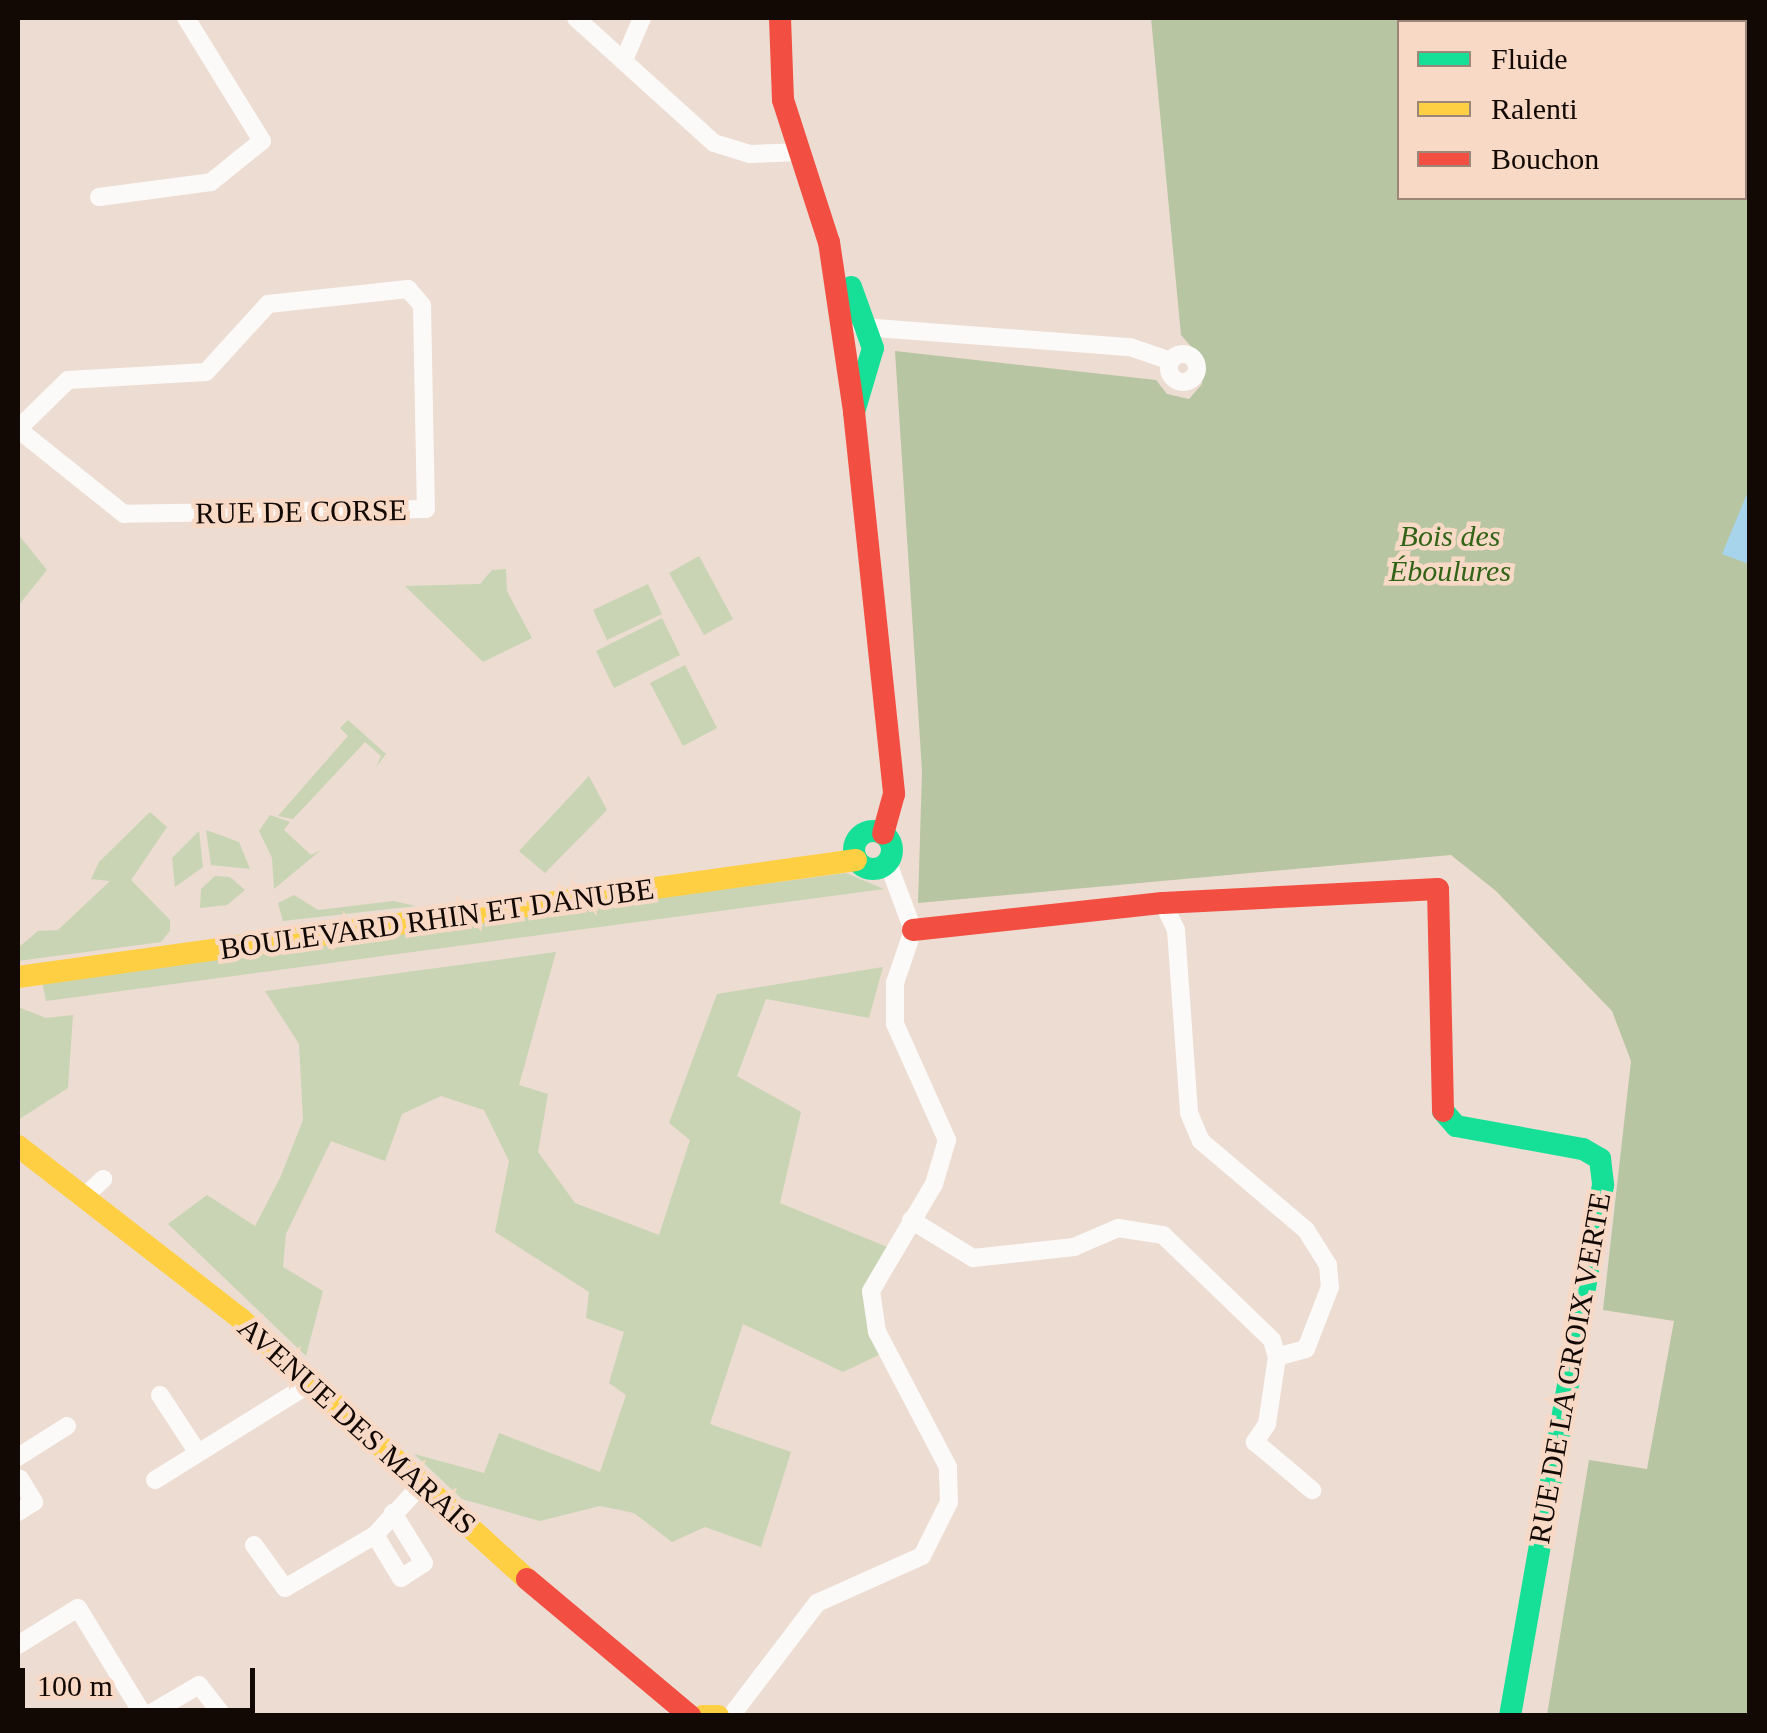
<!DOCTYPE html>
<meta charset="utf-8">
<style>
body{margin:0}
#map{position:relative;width:1767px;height:1733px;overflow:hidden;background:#eddcd1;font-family:"Times New Roman",serif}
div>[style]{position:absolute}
.green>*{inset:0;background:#c8d4b3}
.forest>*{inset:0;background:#b7c5a2}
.water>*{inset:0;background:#a7d4eb}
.street>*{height:18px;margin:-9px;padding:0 9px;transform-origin:9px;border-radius:9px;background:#fcfaf8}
.street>.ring{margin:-9px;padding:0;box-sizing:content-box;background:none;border:18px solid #fcfaf8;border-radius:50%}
.fast>*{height:22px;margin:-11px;padding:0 11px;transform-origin:11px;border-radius:11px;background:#16e098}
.fast>.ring{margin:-11px;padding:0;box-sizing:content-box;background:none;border:22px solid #16e098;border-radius:50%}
.slow>*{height:22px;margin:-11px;padding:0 11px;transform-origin:11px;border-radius:11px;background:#ffcf43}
.jam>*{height:22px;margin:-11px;padding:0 11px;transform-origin:11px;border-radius:11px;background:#f24e42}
span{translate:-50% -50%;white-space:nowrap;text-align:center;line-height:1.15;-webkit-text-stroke:9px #f8d9c6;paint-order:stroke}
.street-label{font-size:30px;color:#130904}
.park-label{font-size:30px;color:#326418;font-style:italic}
.frame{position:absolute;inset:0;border:20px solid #130904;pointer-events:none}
.legend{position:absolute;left:1397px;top:20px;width:350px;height:180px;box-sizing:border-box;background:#f8d9c6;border:2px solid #9c8678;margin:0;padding:12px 18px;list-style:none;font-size:30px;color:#130904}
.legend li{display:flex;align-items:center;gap:20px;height:50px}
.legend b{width:50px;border:2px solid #9c8678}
.scale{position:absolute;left:20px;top:1668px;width:235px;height:45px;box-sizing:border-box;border:5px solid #130904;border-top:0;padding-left:12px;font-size:30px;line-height:35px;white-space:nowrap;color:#130904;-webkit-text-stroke:8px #f8d9c6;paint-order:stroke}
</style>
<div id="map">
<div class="green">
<div style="clip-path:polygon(18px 534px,47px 570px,18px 606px)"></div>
<div style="clip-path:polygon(699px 556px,733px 619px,704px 635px,669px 573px)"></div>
<div style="clip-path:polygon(506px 569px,507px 591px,532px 638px,483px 662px,405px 586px,480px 584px,492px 570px)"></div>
<div style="clip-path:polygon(648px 584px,662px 614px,607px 640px,593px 610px)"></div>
<div style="clip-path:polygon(662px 618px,680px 655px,614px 688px,596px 651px)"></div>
<div style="clip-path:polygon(685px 665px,717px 728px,683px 746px,650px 683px)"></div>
<div style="clip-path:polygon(348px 720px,386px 754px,376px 767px,381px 756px,365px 742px,293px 819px,278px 816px,348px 736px,340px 728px)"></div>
<div style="clip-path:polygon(589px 776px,607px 810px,545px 873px,519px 851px)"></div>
<div style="clip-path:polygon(150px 812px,167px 827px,131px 880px,170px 920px,170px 931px,161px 942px,18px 961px,18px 948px,38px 931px,58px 930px,110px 881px,91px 879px,99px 862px)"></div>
<div style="clip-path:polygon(270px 815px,290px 822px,284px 830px,311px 855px,321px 850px,274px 889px,272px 858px,259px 831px)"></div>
<div style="clip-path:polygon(206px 830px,239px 842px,250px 869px,211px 865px)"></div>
<div style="clip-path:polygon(199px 831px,203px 867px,175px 887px,172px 858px)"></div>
<div style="clip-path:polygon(846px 873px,884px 889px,46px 1001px,42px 981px)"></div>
<div style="clip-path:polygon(215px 876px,230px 877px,245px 890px,227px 905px,200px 908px,201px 889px)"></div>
<div style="clip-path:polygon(294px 895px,318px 910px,393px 901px,416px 906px,283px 921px,278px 903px)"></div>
<div style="clip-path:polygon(556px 952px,519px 1085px,548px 1094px,538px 1152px,575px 1203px,659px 1235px,690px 1140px,669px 1123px,717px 994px,883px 967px,869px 1018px,766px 999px,737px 1076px,801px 1112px,780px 1203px,892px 1249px,871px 1291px,887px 1351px,843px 1372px,743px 1324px,710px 1424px,791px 1452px,761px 1547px,705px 1527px,672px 1542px,634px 1513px,600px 1506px,540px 1521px,462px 1499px,414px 1454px,484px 1473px,499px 1433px,600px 1472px,626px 1395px,609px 1383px,624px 1332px,586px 1318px,589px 1292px,495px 1232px,509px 1161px,484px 1110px,441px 1096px,402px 1114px,385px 1161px,331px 1141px,286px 1234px,283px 1267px,323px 1291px,306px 1356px,168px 1224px,207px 1195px,255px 1226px,280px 1178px,303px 1120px,299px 1044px,265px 991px)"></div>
<div style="clip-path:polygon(18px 1007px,46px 1018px,73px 1015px,68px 1088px,18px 1120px)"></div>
</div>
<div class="forest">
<div style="clip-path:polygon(evenodd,1151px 18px,1749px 18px,1749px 1715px,1547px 1715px,1589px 1460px,1647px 1469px,1674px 1321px,1603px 1310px,1631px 1061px,1612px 1011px,1496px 891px,1451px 855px,918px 903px,922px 771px,895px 351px,1156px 380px,1167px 394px,1189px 399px,1202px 384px,1204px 361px,1181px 335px,1151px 18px,1400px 22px,1744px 22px,1744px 198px,1400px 198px,1400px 22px)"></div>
</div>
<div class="water">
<div style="clip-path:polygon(1749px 489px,1749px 564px,1722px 554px)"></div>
</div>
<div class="street">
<div style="left:576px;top:18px;width:186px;rotate:42.2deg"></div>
<div style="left:714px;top:143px;width:38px;rotate:17deg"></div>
<div style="left:750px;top:154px;width:52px;rotate:-2.2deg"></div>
<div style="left:624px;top:60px;width:46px;rotate:-66.8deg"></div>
<div style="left:99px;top:197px;width:113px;rotate:-7.6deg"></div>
<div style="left:211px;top:182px;width:65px;rotate:-38.8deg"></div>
<div style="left:262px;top:141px;width:145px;rotate:-121.7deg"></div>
<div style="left:408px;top:289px;width:21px;rotate:49deg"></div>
<div style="left:422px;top:305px;width:204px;rotate:88.9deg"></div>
<div style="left:426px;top:509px;width:302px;rotate:179.1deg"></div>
<div style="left:124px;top:514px;width:136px;rotate:-141.3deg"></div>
<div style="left:18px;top:429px;width:70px;rotate:-44.4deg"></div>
<div style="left:68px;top:380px;width:138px;rotate:-3.3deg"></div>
<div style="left:206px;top:372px;width:92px;rotate:-47.6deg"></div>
<div style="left:268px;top:304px;width:141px;rotate:-6.1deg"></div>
<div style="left:862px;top:327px;width:269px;rotate:4.3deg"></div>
<div style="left:1130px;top:347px;width:43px;rotate:18.9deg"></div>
<div class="ring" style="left:1169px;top:354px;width:10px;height:10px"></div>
<div style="left:1163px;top:903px;width:30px;rotate:64deg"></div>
<div style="left:1176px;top:930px;width:183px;rotate:85.9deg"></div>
<div style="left:1189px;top:1113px;width:30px;rotate:67deg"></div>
<div style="left:1201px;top:1141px;width:138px;rotate:40.3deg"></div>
<div style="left:1306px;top:1230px;width:41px;rotate:57.8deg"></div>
<div style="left:1328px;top:1265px;width:22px;rotate:85deg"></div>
<div style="left:1330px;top:1287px;width:66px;rotate:111.2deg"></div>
<div style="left:1306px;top:1349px;width:30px;rotate:165deg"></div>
<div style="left:85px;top:1196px;width:25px;rotate:-43deg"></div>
<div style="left:911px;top:1220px;width:73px;rotate:31.5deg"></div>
<div style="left:973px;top:1258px;width:102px;rotate:-6.2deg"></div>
<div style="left:1074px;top:1247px;width:48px;rotate:-23.4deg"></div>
<div style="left:1118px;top:1228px;width:46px;rotate:8.8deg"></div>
<div style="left:1163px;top:1235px;width:151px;rotate:43.9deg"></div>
<div style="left:1272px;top:1340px;width:18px;rotate:74deg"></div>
<div style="left:1277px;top:1357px;width:68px;rotate:98.5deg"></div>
<div style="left:1267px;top:1424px;width:22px;rotate:124deg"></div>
<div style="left:1255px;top:1442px;width:75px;rotate:40.1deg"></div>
<div style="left:160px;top:1395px;width:69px;rotate:56.8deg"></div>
<div style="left:18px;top:1457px;width:58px;rotate:-32.3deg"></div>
<div style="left:155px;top:1480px;width:184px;rotate:-31.9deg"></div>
<div style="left:18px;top:1512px;width:19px;rotate:-32deg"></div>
<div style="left:34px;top:1502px;width:27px;rotate:-121deg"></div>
<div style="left:375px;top:1535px;width:50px;rotate:58.8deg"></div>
<div style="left:401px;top:1578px;width:27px;rotate:-33deg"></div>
<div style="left:424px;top:1563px;width:59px;rotate:-121.8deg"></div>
<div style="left:254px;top:1545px;width:53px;rotate:54.2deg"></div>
<div style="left:285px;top:1588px;width:104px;rotate:-30.5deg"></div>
<div style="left:375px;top:1535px;width:68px;rotate:-47.4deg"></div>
<div style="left:18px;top:1645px;width:70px;rotate:-31.7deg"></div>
<div style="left:78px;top:1608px;width:127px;rotate:58.6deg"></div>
<div style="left:146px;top:1716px;width:61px;rotate:-30.3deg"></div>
<div style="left:199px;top:1685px;width:39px;rotate:52deg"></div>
<div style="left:731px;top:1716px;width:142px;rotate:-52.7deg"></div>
<div style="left:817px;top:1603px;width:115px;rotate:-24.1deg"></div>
<div style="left:922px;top:1556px;width:60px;rotate:-63.4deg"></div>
<div style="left:949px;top:1502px;width:35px;rotate:-92deg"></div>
<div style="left:948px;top:1467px;width:153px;rotate:-117.7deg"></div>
<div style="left:877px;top:1332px;width:41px;rotate:-98.3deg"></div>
<div style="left:871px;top:1291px;width:124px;rotate:-59.5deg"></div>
<div style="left:934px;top:1184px;width:46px;rotate:-73.5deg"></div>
<div style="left:947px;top:1140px;width:127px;rotate:-114.1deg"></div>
<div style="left:895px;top:1024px;width:41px;rotate:-90deg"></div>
<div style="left:895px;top:983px;width:56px;rotate:-71.2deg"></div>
<div style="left:913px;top:930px;width:72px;rotate:-110.5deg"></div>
</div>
<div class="fast">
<div style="left:851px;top:287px;width:65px;rotate:70.2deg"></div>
<div style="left:873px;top:348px;width:67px;rotate:106.5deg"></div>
<div class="ring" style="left:854px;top:831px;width:16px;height:16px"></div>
<div style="left:1443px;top:1111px;width:20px;rotate:49deg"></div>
<div style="left:1456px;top:1126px;width:129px;rotate:10.3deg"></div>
<div style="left:1583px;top:1149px;width:20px;rotate:30deg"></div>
<div style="left:1600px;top:1159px;width:26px;rotate:83deg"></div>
<div style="left:1603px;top:1185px;width:539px;rotate:99.93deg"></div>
</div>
<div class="slow">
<div style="left:18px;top:977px;width:846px;rotate:-7.95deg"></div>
<div style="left:18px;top:1146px;width:282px;rotate:37.8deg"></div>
<div style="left:241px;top:1319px;width:387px;rotate:42.3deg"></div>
<div style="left:703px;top:1716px;width:15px"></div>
</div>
<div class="jam">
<div style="left:780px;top:18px;width:82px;rotate:87.9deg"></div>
<div style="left:783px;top:100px;width:149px;rotate:72.1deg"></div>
<div style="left:829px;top:242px;width:172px;rotate:81.6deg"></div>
<div style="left:854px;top:412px;width:384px;rotate:84deg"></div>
<div style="left:894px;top:794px;width:41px;rotate:105.4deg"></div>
<div style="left:913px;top:930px;width:251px;rotate:-6.2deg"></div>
<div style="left:1163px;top:903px;width:275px;rotate:-2.9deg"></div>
<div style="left:1438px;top:889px;width:222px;rotate:88.7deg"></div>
<div style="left:527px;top:1579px;width:213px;rotate:40deg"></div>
</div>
<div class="street-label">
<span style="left:301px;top:512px;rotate:-1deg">RUE DE CORSE</span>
<span style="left:437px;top:919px;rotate:-8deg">BOULEVARD RHIN ET DANUBE</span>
<span style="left:1570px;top:1368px;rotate:-80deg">RUE DE LA CROIX VERTE</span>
<span style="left:357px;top:1426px;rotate:42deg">AVENUE DES MARAIS</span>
</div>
<div class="park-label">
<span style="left:1450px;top:553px">Bois des<br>Éboulures</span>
</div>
<div class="frame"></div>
<ul class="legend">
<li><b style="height:12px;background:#16e098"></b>Fluide</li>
<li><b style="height:12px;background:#ffcf43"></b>Ralenti</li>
<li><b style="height:12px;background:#f24e42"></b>Bouchon</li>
</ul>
<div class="scale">100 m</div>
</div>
